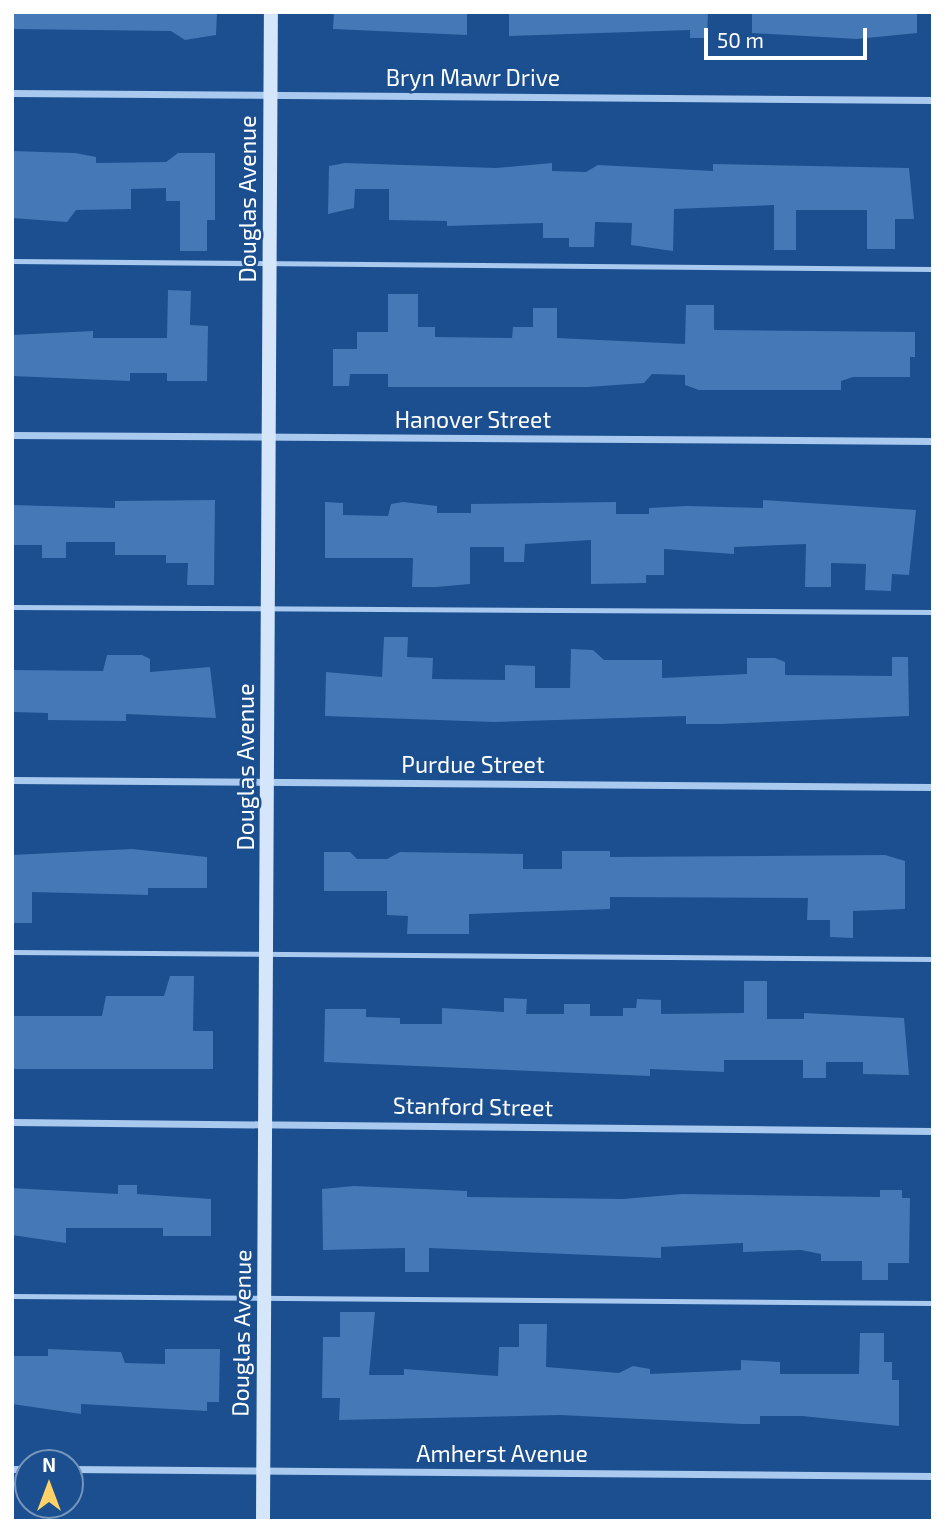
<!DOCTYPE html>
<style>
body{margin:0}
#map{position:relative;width:945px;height:1533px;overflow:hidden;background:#1b4f8f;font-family:"Exo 2",sans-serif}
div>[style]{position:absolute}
.building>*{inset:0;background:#4478b7}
.lane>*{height:5px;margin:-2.5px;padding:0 2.5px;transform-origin:2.5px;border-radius:2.5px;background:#a9c9ee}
.street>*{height:7px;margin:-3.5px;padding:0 3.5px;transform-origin:3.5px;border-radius:3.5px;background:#a9c9ee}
.secondary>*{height:14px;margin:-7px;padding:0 7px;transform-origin:7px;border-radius:7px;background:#d6e6fa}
span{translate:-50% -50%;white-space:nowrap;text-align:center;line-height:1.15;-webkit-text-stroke:5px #1b4f8f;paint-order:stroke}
.street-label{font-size:23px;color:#fff}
.frame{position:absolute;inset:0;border:14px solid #fff;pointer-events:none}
.north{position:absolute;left:14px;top:1449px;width:70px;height:70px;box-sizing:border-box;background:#1b4f8f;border:2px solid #7695bc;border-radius:50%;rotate:0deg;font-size:19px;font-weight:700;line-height:28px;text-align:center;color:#fff}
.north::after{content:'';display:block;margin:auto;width:24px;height:32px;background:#ffd166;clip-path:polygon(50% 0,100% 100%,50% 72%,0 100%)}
.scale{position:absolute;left:704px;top:28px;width:163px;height:32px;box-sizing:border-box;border:4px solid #fff;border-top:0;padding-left:9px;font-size:21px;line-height:24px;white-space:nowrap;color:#fff;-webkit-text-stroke:5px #1b4f8f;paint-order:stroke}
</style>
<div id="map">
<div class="building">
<div style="clip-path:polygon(12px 12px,217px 12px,216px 35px,185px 40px,171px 31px,12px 29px)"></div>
<div style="clip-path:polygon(334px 12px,467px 12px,467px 35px,333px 29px)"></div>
<div style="clip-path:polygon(509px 12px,708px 12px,707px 38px,690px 38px,690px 30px,509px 36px)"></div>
<div style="clip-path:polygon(752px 12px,917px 12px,917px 33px,857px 39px,752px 33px)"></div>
<div style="clip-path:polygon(12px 151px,75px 153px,96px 157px,96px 163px,166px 162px,178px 153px,215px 153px,215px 220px,207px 220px,207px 251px,180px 251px,180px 201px,166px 201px,166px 188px,131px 189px,131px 209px,76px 210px,67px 222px,12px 218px)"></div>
<div style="clip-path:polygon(345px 163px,496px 168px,552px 163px,552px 171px,586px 172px,598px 165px,713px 171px,713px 164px,909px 168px,914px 219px,895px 219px,895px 249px,867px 249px,867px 210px,796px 210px,796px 250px,774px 250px,774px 205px,674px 209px,673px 251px,631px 245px,632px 223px,595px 222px,594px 247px,569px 247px,569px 238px,543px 238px,543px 223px,447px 226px,447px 221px,389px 220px,389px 189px,355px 189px,354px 208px,328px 214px,329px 166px)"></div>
<div style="clip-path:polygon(168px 290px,191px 291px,190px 325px,208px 326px,207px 381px,167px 381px,167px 373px,130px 373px,130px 381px,12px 376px,12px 335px,93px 331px,93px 338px,167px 338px)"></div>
<div style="clip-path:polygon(388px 294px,418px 294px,418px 327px,435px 327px,435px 337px,512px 338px,513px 327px,533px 327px,533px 308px,557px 308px,557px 338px,685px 344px,686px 305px,714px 305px,714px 330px,915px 332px,915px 357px,910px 357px,910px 377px,853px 377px,841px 381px,841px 390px,699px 390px,685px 385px,685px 375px,652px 374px,644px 383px,588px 387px,388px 387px,388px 374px,350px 374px,349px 386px,333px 386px,333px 349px,357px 349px,357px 332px,388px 332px)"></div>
<div style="clip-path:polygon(215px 500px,214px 585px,187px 585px,188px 563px,166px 563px,166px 555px,115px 555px,115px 542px,66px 542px,66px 558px,42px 558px,42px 545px,12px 545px,12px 505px,115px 508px,115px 501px)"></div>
<div style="clip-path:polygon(763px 500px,916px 510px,909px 575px,892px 574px,891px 591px,865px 590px,866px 564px,831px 563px,831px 587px,805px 587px,806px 544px,734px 547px,734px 554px,664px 549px,664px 575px,646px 575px,646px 583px,591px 584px,591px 540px,525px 544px,524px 562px,504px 562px,504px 547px,470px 547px,470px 584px,436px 587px,412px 587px,413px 558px,325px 558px,325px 502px,343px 503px,343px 515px,388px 516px,391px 504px,403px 502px,437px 506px,437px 513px,471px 513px,471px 504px,616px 502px,616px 514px,649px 514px,649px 508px,687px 506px,763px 508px)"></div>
<div style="clip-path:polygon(384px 637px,408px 637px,407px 657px,433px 658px,432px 679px,505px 680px,505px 665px,535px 666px,535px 688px,570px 688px,571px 649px,593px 650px,604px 660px,662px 660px,662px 678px,747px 674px,747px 658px,775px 658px,785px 662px,785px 675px,892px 676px,892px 657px,908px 657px,909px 716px,720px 724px,686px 724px,686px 716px,494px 722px,325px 716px,326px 672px,382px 677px)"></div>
<div style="clip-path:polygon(107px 655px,142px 655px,150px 659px,150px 672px,210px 667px,216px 718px,126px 714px,126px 721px,48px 720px,48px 713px,12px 712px,12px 670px,103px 671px)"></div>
<div style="clip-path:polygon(132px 849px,207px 857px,207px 888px,148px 888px,148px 895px,32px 892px,32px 923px,12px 923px,12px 855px)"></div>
<div style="clip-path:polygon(562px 851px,610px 851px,610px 857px,885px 855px,905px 861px,905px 909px,853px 911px,853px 938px,830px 937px,830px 920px,807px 920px,808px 898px,610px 897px,610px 909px,469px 914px,469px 934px,407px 934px,408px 916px,387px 915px,387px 891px,324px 891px,324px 852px,350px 852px,357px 859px,387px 859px,400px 852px,523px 854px,523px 869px,562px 869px)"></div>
<div style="clip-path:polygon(170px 976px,194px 976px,193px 1031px,213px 1031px,213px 1069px,12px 1069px,12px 1016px,102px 1016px,106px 996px,164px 996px)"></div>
<div style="clip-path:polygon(744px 981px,767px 981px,767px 1019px,804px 1019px,804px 1013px,904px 1018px,909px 1075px,863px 1074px,863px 1062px,826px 1062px,826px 1078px,803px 1078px,803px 1060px,724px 1060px,724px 1072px,650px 1069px,650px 1076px,324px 1062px,325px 1009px,366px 1009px,366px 1017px,400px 1018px,400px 1024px,442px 1024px,442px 1008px,504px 1012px,504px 998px,527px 999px,526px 1014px,564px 1014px,564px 1004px,590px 1004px,590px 1016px,623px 1016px,623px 1008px,636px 1008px,637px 999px,661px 1000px,661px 1014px,744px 1013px)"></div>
<div style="clip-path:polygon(118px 1185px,137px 1185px,137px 1194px,211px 1199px,211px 1236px,163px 1236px,163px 1228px,66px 1228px,66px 1243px,12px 1235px,12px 1188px,118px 1194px)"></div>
<div style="clip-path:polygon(354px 1186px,467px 1191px,467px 1197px,623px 1199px,682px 1194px,880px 1197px,880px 1190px,902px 1190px,902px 1198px,910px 1198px,909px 1263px,888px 1263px,888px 1280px,862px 1280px,862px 1261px,821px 1261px,821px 1254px,801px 1250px,743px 1252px,743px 1243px,661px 1247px,661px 1258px,429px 1248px,429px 1272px,405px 1272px,405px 1248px,323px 1250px,322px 1189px)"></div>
<div style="clip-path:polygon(340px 1312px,375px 1312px,369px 1375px,404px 1375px,404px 1369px,498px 1376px,499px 1347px,519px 1347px,519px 1324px,547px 1324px,546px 1367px,619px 1373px,633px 1366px,650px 1369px,650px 1374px,741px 1370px,741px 1360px,780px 1362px,780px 1374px,859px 1374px,860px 1333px,884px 1333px,884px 1362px,892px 1362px,892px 1380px,899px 1380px,899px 1426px,802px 1416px,760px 1416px,760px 1424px,742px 1424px,560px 1415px,339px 1420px,340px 1398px,322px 1398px,323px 1337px,340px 1337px)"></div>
<div style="clip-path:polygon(48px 1349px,121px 1352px,125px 1363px,165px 1364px,165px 1349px,220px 1349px,219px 1402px,207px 1402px,207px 1411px,81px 1404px,81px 1414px,12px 1404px,12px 1356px,48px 1356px)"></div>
</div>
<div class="lane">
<div style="left:12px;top:261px;width:921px;rotate:0.5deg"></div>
<div style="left:12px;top:607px;width:921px;rotate:0.31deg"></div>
<div style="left:12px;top:952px;width:921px;rotate:0.44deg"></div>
<div style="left:12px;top:1296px;width:921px;rotate:0.44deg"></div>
</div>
<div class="street">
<div style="left:12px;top:93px;width:921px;rotate:0.44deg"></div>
<div style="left:12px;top:435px;width:921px;rotate:0.37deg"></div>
<div style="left:12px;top:780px;width:921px;rotate:0.44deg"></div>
<div style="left:12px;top:1122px;width:921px;rotate:0.56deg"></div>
<div style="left:12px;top:1469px;width:16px"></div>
<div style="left:70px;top:1469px;width:863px;rotate:0.46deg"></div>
</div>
<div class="secondary">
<div style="left:263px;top:1521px;width:1509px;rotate:-89.7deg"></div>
</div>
<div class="street-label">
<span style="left:473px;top:77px">Bryn Mawr Drive</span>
<span style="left:247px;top:199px;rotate:-90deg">Douglas Avenue</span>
<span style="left:473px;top:419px">Hanover Street</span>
<span style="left:473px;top:764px">Purdue Street</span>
<span style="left:245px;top:767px;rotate:-90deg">Douglas Avenue</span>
<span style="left:473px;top:1106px;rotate:1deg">Stanford Street</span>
<span style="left:241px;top:1333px;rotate:-89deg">Douglas Avenue</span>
<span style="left:502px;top:1453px">Amherst Avenue</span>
</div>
<div class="frame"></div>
<div class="north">N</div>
<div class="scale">50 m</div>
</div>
